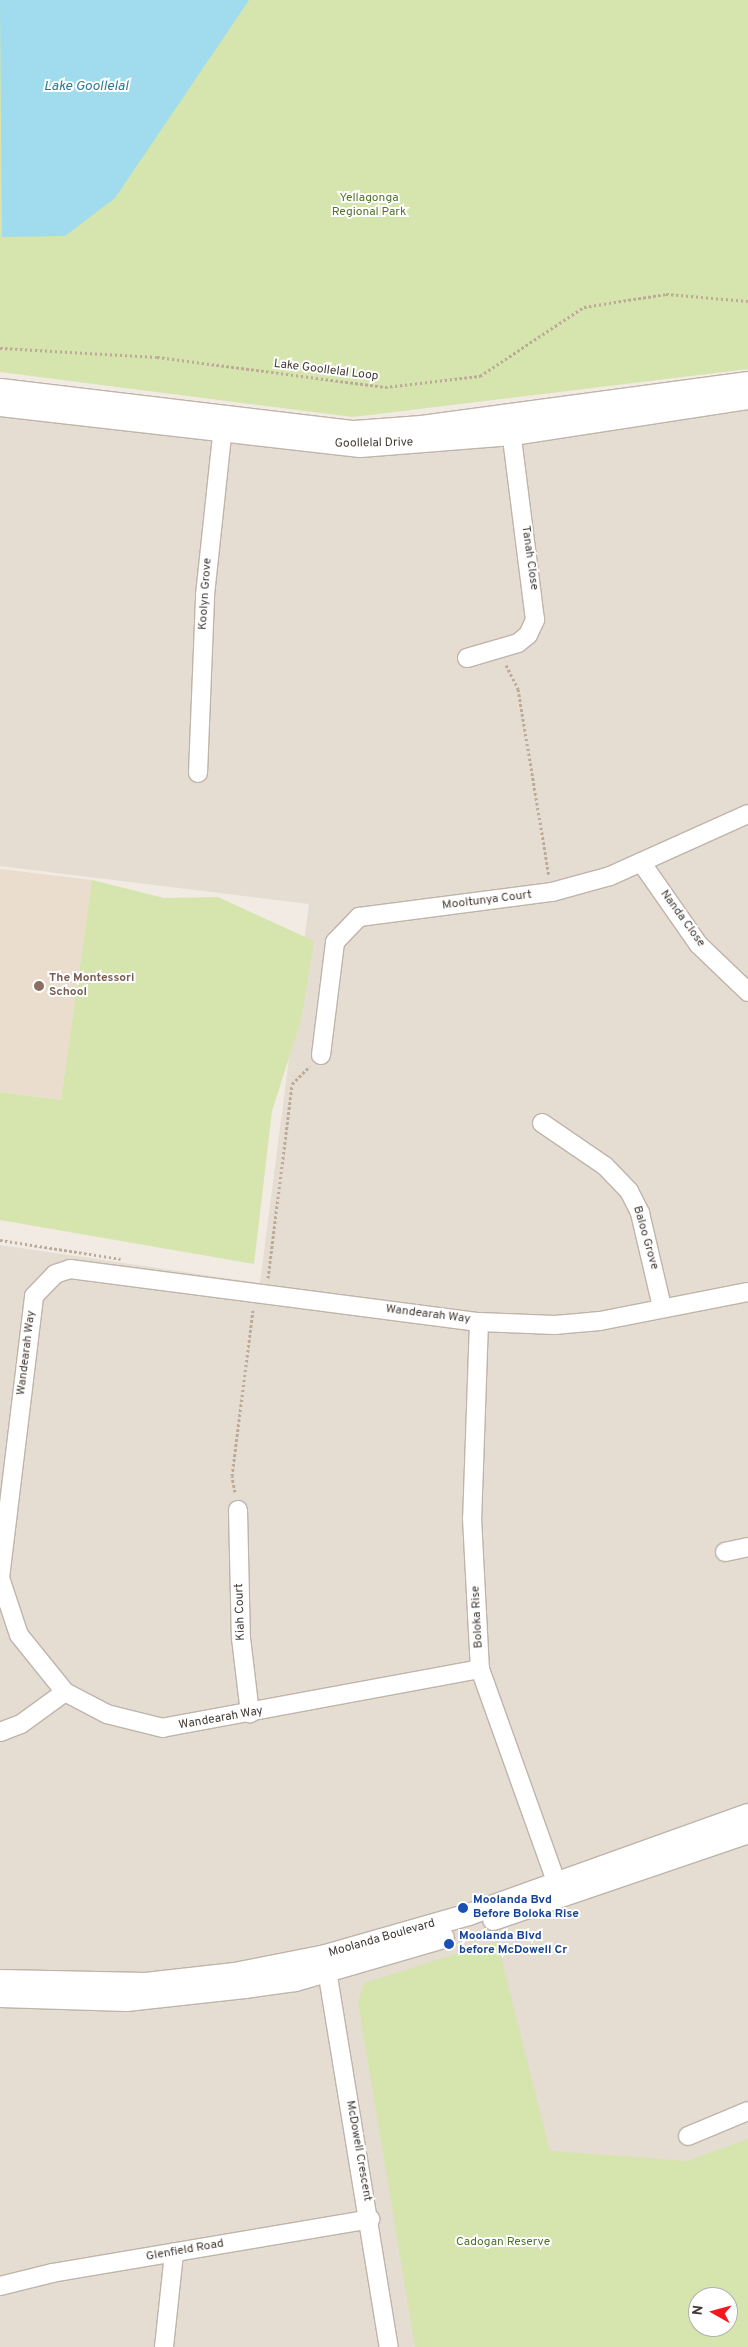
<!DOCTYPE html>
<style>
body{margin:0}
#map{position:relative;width:748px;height:2347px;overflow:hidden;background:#f1ebe4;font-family:Overpass,sans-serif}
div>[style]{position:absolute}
.residential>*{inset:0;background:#e5dcd2}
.education>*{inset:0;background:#eaddce}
.green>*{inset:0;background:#d5e5ad}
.water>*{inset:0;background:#a0dbee}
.path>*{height:3px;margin-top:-1.5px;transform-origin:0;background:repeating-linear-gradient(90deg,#beaa98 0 2.5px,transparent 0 5px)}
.roads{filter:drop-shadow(1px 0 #bfb4aa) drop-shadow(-1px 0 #bfb4aa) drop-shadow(0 1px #bfb4aa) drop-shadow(0 -1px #bfb4aa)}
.minor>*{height:18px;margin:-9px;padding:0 9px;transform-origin:9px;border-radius:9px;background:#fff}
.tertiary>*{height:21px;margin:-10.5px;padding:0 10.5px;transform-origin:10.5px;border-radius:10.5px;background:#fff}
.dots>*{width:14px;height:14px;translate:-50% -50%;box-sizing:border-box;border:2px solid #fff;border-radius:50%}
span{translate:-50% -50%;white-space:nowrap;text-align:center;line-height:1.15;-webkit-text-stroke:4px #fff;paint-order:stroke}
.park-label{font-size:12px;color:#527329}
.street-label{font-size:12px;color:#433a34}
.education-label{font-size:12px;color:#785e54;font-weight:700}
.left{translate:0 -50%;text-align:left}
.transit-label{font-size:12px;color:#164399;font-weight:700}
.water-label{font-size:14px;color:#2c7a94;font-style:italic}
.north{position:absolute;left:688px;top:2287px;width:50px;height:50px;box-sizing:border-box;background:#fff;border:1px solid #b4b0ae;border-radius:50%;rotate:277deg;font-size:14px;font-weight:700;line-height:20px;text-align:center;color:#433a34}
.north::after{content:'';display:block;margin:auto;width:18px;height:22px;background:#f4181d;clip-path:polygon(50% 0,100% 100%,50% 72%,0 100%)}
</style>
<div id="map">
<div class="residential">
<div style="clip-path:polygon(evenodd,748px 372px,748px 2347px,0 2347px,0 1245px,260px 1283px,309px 904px,0 866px,0 388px,335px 428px,748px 372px,698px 2297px,728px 2297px,728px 2327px,698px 2327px,698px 2297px)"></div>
</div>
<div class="education">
<div style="clip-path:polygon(0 869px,92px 880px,61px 1100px,0 1092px)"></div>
</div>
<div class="green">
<div style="clip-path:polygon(0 0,748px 0,748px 369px,353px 417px,0 372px)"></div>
<div style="clip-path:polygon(92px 880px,164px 898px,218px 897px,314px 941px,301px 1020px,272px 1111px,254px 1264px,0 1220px,0 1092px,61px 1100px)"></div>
<div style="clip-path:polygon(evenodd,497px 1941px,550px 2151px,687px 2161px,748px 2139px,748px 2347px,415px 2347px,358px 2002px,364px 1983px,497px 1941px,698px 2297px,728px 2297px,728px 2327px,698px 2327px,698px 2297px)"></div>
</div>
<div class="water">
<div style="clip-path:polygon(0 0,249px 0,115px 198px,65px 236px,2px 237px)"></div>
</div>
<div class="path">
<div style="left:0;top:348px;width:157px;rotate:3.3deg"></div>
<div style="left:157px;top:357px;width:230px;rotate:7.5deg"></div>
<div style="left:385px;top:387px;width:96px;rotate:-6.6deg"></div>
<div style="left:480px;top:376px;width:125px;rotate:-33.6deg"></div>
<div style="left:584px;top:307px;width:83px;rotate:-9deg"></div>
<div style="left:666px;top:294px;width:82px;rotate:4.9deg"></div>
<div style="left:506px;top:665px;width:27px;rotate:63deg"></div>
<div style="left:518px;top:689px;width:190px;rotate:80.6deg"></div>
<div style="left:0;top:1240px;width:122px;rotate:8.9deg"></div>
<div style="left:268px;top:1278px;width:195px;rotate:-82.9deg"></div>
<div style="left:292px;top:1084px;width:25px;rotate:-45deg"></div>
<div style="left:235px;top:1492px;width:16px;rotate:-101deg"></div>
<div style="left:232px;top:1476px;width:167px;rotate:-82.8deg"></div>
</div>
<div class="roads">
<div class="minor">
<div style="left:467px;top:658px;width:53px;rotate:-16.4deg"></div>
<div style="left:518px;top:643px;width:13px;rotate:-39deg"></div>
<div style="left:528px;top:635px;width:17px;rotate:-65deg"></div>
<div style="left:535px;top:620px;width:200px;rotate:-97.2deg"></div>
<div style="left:198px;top:773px;width:178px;rotate:-87.7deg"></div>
<div style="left:205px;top:595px;width:179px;rotate:-83.9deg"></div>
<div style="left:641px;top:862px;width:101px;rotate:55.1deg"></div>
<div style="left:699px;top:945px;width:68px;rotate:43.8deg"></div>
<div style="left:321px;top:1055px;width:114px;rotate:-82.9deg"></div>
<div style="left:335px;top:942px;width:35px;rotate:-46deg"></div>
<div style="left:359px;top:917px;width:195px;rotate:-7.4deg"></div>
<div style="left:552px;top:892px;width:60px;rotate:-15.4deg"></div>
<div style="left:610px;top:876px;width:151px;rotate:-24.2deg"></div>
<div style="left:542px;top:1123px;width:76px;rotate:34.3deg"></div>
<div style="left:605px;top:1166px;width:35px;rotate:46deg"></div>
<div style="left:629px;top:1191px;width:25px;rotate:63deg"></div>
<div style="left:640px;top:1213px;width:97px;rotate:76.8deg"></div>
<div style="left:479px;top:1322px;width:196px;rotate:92deg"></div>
<div style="left:472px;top:1518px;width:151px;rotate:87deg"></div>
<div style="left:480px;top:1669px;width:240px;rotate:70.3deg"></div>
<div style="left:238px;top:1510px;width:128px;rotate:88.7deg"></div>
<div style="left:241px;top:1638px;width:76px;rotate:83.2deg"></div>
<div style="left:725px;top:1552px;width:24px;rotate:-12deg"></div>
<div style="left:480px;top:1669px;width:322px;rotate:169.5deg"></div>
<div style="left:163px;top:1728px;width:58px;rotate:-166deg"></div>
<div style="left:107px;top:1714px;width:47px;rotate:-152.4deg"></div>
<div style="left:65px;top:1692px;width:73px;rotate:-128.9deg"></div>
<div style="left:19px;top:1635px;width:60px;rotate:-108.4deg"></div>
<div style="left:0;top:1578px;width:284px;rotate:-83.1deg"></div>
<div style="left:34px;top:1296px;width:30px;rotate:-46deg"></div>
<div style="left:55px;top:1274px;width:16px;rotate:-18deg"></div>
<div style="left:70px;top:1269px;width:412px;rotate:7.4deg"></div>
<div style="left:479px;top:1322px;width:76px;rotate:2.3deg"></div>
<div style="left:555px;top:1325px;width:45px;rotate:-5.1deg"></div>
<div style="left:600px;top:1321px;width:151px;rotate:-11.1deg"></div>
<div style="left:0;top:1732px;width:22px;rotate:-21deg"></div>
<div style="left:21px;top:1724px;width:54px;rotate:-36deg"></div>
<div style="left:325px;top:1958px;width:394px;rotate:80.7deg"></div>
<div style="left:688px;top:2136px;width:65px;rotate:-22.6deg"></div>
<div style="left:0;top:2286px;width:54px;rotate:-14deg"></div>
<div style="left:52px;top:2273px;width:323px;rotate:-9.6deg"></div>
<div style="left:164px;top:2347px;width:95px;rotate:-83.9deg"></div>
</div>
<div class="tertiary">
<div style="left:0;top:389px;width:356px;rotate:6.8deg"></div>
<div style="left:354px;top:431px;width:67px;rotate:-4.3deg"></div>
<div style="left:421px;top:426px;width:330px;rotate:-7.7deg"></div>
<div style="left:0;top:405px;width:362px;rotate:6.5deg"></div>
<div style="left:360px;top:446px;width:152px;rotate:-4.5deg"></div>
<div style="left:512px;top:434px;width:239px;rotate:-8.7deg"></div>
<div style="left:493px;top:1919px;width:269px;rotate:-18.8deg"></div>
<div style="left:0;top:1980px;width:145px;rotate:1.2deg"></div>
<div style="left:145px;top:1983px;width:90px;rotate:-6.4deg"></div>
<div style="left:234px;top:1973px;width:93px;rotate:-11.2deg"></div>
<div style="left:325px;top:1955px;width:149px;rotate:-16deg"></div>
<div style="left:468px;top:1914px;width:297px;rotate:-19.7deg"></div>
<div style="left:0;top:1996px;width:126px;rotate:1.8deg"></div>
<div style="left:126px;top:2000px;width:119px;rotate:-6.3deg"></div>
<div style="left:244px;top:1987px;width:51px;rotate:-7.8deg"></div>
<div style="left:295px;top:1980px;width:154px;rotate:-16.2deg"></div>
</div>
</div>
<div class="dots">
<div style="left:39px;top:986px;background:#8d6e63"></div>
<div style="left:463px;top:1908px;background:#1a4fb4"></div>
<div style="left:449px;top:1944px;background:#1a4fb4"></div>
</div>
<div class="park-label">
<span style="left:369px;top:206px">Yellagonga<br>Regional Park</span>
<span style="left:503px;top:2243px">Cadogan Reserve</span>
</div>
<div class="street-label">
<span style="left:326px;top:371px;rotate:7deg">Lake Goollelal Loop</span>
<span style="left:374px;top:444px;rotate:-1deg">Goollelal Drive</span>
<span style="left:529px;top:558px;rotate:82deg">Tanah Close</span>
<span style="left:206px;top:594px;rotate:-86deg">Koolyn Grove</span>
<span style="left:487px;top:901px;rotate:-7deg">Mooltunya Court</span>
<span style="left:682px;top:919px;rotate:54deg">Nanda Close</span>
<span style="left:645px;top:1238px;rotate:74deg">Baloo Grove</span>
<span style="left:428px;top:1315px;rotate:7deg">Wandearah Way</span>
<span style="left:27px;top:1353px;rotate:-83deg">Wandearah Way</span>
<span style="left:241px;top:1612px;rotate:-92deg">Kiah Court</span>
<span style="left:478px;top:1617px;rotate:-93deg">Boloka Rise</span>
<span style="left:221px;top:1719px;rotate:-10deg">Wandearah Way</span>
<span style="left:382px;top:1939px;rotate:-16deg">Moolanda Boulevard</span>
<span style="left:358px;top:2151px;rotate:80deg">McDowell Crescent</span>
<span style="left:185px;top:2251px;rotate:-10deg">Glenfield Road</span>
</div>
<div class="education-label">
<span class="left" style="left:49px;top:986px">The Montessori<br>School</span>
</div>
<div class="transit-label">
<span class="left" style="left:473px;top:1908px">Moolanda Bvd<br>Before Boloka Rise</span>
<span class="left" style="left:459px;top:1944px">Moolanda Blvd<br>before McDowell Cr</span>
</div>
<div class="water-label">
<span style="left:86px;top:87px">Lake Goollelal</span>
</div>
<div class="north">N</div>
</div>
